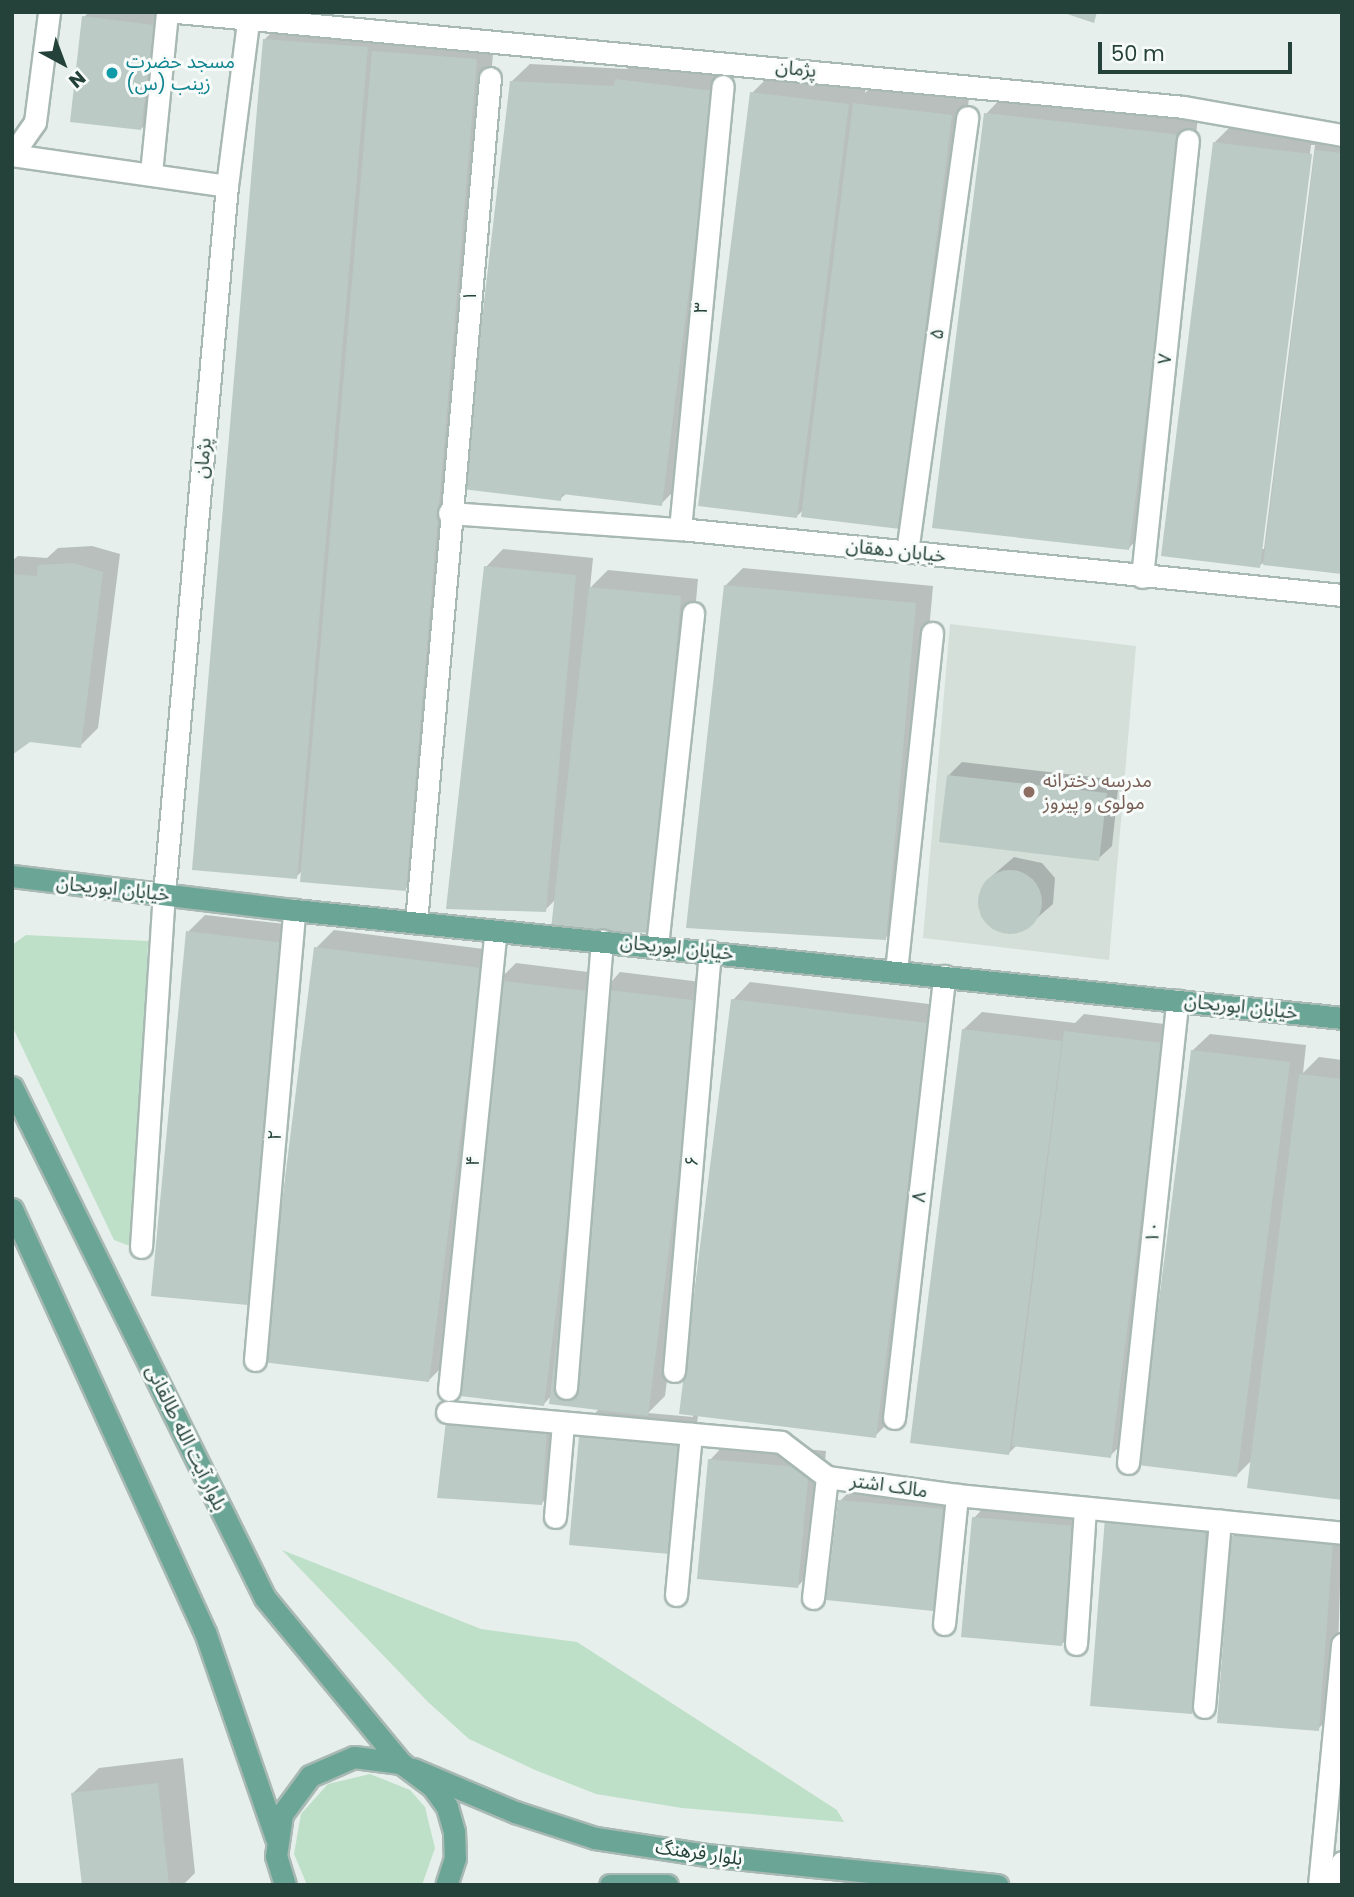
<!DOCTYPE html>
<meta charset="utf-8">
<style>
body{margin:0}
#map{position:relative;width:1354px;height:1897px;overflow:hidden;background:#e6efeb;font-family:Poppins,"Noto Sans Arabic",sans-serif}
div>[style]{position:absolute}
.built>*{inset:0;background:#d4dfda}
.green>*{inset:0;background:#bfe0c8}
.shadow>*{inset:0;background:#0003}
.building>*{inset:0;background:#bbcac4}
.round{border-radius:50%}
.roads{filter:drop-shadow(2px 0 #a8b8b2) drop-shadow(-2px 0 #a8b8b2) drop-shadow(0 2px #a8b8b2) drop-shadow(0 -2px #a8b8b2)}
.minor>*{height:21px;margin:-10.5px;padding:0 10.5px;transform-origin:10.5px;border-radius:10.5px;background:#fff}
.major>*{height:21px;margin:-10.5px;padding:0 10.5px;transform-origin:10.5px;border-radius:10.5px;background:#6aa596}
.dots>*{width:19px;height:19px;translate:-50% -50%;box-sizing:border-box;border:4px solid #f7fbf9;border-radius:50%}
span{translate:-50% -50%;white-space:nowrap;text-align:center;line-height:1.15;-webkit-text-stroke:6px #f7fbf9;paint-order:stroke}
.culture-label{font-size:19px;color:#0d838f}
.left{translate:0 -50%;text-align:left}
.street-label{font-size:19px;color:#24423a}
.education-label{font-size:19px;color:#785e54}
.frame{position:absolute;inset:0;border:14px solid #24423a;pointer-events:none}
.north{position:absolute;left:28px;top:28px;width:70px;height:70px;-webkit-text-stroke:5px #f7fbf9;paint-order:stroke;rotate:139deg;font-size:19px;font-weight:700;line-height:28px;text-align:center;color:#24423a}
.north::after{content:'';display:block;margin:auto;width:24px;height:32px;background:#24423a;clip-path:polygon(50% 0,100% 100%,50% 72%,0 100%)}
.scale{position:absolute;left:1098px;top:42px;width:194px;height:32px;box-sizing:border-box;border:4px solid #24423a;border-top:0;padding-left:9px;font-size:21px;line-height:24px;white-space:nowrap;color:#24423a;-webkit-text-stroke:5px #f7fbf9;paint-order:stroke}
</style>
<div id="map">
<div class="built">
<div style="clip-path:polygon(950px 624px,1136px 646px,1109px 960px,923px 938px)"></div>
</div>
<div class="green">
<div style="clip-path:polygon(26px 935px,148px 941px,137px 1238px,130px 1246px,114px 1240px,12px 1026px,12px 945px)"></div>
<div style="clip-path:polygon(282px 1550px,481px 1629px,577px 1642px,837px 1810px,844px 1822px,682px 1808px,596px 1794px,535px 1770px,469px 1739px,428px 1702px)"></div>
<div style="clip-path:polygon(370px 1774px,410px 1790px,425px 1807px,435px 1848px,422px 1885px,307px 1885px,294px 1854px,301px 1814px,328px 1784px)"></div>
</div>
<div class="shadow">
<div style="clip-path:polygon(89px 12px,170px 12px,158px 111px,141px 129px,84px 17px)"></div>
<div style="clip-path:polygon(282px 22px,494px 42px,423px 871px,405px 889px,303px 870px,296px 877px,265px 39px)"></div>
<div style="clip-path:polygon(634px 62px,730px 74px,679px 486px,661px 504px,567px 493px,560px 499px,512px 81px,530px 64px,627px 69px)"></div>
<div style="clip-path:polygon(770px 75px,866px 87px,865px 93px,872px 86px,969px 98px,917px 510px,803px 510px,797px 516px,752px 93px)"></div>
<div style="clip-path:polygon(1003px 96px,1198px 118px,1146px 530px,1129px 548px,986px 114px)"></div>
<div style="clip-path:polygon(evenodd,1232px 125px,1342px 134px,1342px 572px,1263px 563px,1259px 566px,1215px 142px,1232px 125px,1311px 145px,1315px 145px,1264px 549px,1261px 549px,1311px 145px)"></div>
<div style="clip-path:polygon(92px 546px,120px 554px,98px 728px,80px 746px,30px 740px,12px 752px,12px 561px,18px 556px,47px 558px,58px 548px)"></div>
<div style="clip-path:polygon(503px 549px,593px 558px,590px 588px,608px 570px,698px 579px,668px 913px,556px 899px,545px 910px,486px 567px)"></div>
<div style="clip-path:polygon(743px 568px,933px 586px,903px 920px,885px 938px,725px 586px)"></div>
<div style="clip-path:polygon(962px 762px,1119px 780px,1112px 846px,1098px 859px,949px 775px)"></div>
<div style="clip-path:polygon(1014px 857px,1042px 863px,1055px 878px,1053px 904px,1021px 932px,997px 930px,981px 916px,985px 882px)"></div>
<div style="clip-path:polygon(205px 915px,302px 926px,265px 1286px,247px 1303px,188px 932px)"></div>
<div style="clip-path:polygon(334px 930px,499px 951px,494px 985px,516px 963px,612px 975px,612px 981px,620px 972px,717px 984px,665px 1396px,648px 1413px,693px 1417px,733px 1000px,750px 982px,945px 1006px,893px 1418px,875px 1436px,698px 1414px,688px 1535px,582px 1427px,600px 1408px,551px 1396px,543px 1405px,446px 1363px,429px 1380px,316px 948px)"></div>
<div style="clip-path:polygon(982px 1012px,1075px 1023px,1084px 1014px,1180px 1026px,1128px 1438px,1110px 1456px,1017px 1445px,1009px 1453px,964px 1029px)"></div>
<div style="clip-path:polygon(1210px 1034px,1306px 1045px,1303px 1073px,1319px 1057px,1342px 1060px,1342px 1498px,1253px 1459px,1237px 1475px,1192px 1051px)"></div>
<div style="clip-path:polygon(559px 1417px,554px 1490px,541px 1504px,447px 1422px)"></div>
<div style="clip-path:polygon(727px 1442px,826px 1451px,815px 1568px,798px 1586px,710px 1460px)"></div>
<div style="clip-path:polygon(858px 1483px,960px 1492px,950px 1592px,932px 1609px,840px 1501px)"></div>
<div style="clip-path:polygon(991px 1500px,1090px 1509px,1079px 1627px,1062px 1644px,974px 1518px)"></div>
<div style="clip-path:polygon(1124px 1501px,1223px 1509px,1209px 1694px,1191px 1712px)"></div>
<div style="clip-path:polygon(1251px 1519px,1342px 1525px,1336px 1711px,1318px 1729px,1233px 1536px)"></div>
<div style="clip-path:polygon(183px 1758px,195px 1873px,183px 1885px,84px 1885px,73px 1793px,99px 1768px)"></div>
</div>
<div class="building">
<div style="clip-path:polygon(1061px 12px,1097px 12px,1094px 23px)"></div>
<div style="clip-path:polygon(82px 16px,154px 25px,141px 130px,70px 122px)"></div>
<div style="clip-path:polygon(263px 39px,368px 47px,297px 879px,192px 870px)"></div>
<div style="clip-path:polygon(372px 51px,477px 59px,406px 891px,300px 882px)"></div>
<div style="clip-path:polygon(615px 79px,714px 91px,662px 506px,562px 494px,561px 501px,462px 489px,510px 81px,614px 86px)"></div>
<div style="clip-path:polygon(750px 92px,849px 104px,797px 518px,698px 506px)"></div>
<div style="clip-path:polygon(853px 103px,952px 115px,900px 529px,801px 517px)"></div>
<div style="clip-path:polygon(984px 113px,1182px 135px,1129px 550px,932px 528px)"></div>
<div style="clip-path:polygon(1213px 142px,1312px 154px,1260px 568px,1161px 556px)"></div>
<div style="clip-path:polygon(1315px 150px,1342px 153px,1342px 574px,1263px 565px)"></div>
<div style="clip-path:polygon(73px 563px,103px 572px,81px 748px,30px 742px,12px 755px,12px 574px,37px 576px,38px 565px)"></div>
<div style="clip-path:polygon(484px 566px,576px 575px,546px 912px,446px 909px)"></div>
<div style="clip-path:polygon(724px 585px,916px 603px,886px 940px,686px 928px)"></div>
<div style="clip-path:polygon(589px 587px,681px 596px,651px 933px,551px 929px)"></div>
<div style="clip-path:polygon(947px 775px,1107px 793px,1099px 861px,939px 842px)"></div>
<div class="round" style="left:978px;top:870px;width:64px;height:64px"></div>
<div style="clip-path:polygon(186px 931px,285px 943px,248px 1305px,151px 1296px)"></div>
<div style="clip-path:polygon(314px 947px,482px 968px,429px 1382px,262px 1362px)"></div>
<div style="clip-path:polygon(496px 980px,596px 992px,544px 1406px,444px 1394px)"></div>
<div style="clip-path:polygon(601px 989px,700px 1001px,648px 1416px,549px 1404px)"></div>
<div style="clip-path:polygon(731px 999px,928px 1023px,876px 1438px,679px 1414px)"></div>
<div style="clip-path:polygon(962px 1029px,1062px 1041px,1009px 1455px,910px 1443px)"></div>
<div style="clip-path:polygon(1064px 1031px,1163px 1043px,1111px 1458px,1012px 1446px)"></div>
<div style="clip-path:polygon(1191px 1050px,1290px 1062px,1237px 1477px,1138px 1465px)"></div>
<div style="clip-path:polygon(1299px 1074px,1342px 1079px,1342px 1500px,1247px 1488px)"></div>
<div style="clip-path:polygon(446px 1421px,547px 1429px,542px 1505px,437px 1498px)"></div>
<div style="clip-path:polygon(580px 1426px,681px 1434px,670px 1554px,569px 1545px)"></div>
<div style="clip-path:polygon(708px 1459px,809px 1468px,798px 1588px,697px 1579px)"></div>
<div style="clip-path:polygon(838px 1500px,943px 1509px,933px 1611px,826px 1600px)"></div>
<div style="clip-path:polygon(972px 1517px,1073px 1526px,1062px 1646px,961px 1637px)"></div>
<div style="clip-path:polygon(1105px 1518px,1206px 1526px,1192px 1714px,1090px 1706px)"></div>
<div style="clip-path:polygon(1231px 1536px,1333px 1543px,1319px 1731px,1217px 1723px)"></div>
<div style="clip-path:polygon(158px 1783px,169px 1885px,82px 1885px,71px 1793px)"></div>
</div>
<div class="roads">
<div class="minor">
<div style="left:177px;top:12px;width:1010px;rotate:5.39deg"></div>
<div style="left:1183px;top:107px;width:161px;rotate:10deg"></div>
<div style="left:12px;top:155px;width:217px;rotate:8.2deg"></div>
<div style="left:12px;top:155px;width:40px;rotate:-55.1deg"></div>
<div style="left:35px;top:122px;width:111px;rotate:-82.7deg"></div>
<div style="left:151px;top:173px;width:162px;rotate:-84.3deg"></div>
<div style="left:449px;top:513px;width:232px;rotate:4deg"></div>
<div style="left:680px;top:529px;width:665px;rotate:5.69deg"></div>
<div style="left:680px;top:529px;width:445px;rotate:-84.5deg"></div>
<div style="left:907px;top:552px;width:439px;rotate:-82.1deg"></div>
<div style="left:1142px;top:577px;width:439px;rotate:-84deg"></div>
<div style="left:416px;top:922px;width:847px;rotate:-84.99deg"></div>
<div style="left:657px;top:946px;width:335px;rotate:-83.8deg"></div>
<div style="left:896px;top:971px;width:340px;rotate:-83.9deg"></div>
<div style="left:141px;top:1247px;width:354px;rotate:-86.3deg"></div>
<div style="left:164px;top:894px;width:711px;rotate:-84.92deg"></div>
<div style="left:227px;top:186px;width:165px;rotate:-82.7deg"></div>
<div style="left:255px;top:1360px;width:452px;rotate:-85deg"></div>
<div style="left:674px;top:1371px;width:421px;rotate:-85.1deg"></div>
<div style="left:566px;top:1388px;width:449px;rotate:-85.4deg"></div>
<div style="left:449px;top:1390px;width:461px;rotate:-84.2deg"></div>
<div style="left:447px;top:1412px;width:335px;rotate:5.1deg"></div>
<div style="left:781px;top:1442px;width:58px;rotate:37.3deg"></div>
<div style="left:827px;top:1477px;width:131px;rotate:7.9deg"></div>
<div style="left:957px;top:1495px;width:387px;rotate:5.6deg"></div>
<div style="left:894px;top:1418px;width:445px;rotate:-83.5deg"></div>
<div style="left:1128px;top:1463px;width:465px;rotate:-83.9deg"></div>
<div style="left:555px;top:1517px;width:94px;rotate:-85.1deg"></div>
<div style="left:676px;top:1595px;width:162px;rotate:-84.7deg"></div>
<div style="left:813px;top:1598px;width:122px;rotate:-83.4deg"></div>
<div style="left:944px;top:1624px;width:130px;rotate:-84.2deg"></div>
<div style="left:1076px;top:1644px;width:136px;rotate:-86.2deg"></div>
<div style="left:1204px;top:1707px;width:187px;rotate:-85.1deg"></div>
<div style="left:1319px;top:1885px;width:242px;rotate:-84.5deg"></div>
<div style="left:1339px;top:1885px;width:23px;rotate:-83deg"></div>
</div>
<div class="major">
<div style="left:12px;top:876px;width:284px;rotate:6.9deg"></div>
<div style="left:294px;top:910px;width:1054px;rotate:5.88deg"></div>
<div style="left:12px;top:1087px;width:570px;rotate:63.66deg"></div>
<div style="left:265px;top:1598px;width:214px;rotate:50.5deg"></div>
<div style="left:12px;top:1209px;width:465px;rotate:65.5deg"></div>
<div style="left:205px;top:1632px;width:218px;rotate:71deg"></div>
<div style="left:413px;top:1769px;width:111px;rotate:22.9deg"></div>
<div style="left:515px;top:1812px;width:84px;rotate:18deg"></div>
<div style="left:595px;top:1838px;width:112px;rotate:8.7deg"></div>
<div style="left:706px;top:1855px;width:293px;rotate:5.9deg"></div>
<div style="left:285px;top:1885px;width:30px;rotate:-107deg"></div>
<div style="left:276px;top:1856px;width:42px;rotate:-81.9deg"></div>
<div style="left:282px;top:1814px;width:47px;rotate:-53.6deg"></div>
<div style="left:310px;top:1776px;width:48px;rotate:-23.4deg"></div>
<div style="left:354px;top:1757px;width:47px;rotate:7.3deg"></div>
<div style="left:401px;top:1763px;width:39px;rotate:37deg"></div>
<div style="left:432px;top:1786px;width:26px;rotate:54deg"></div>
<div style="left:447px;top:1807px;width:26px;rotate:74deg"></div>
<div style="left:454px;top:1832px;width:26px;rotate:88deg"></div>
<div style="left:455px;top:1858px;width:28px;rotate:108deg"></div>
<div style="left:610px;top:1885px;width:57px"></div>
</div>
</div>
<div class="dots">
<div style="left:112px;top:73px;background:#0f9aa8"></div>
<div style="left:1029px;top:792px;background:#8d6e63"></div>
</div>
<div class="culture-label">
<span class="left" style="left:126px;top:73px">مسجد حضرت<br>زینب (س)</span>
</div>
<div class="street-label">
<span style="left:796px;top:69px;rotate:6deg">پژمان</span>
<span style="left:470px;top:296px;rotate:-85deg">۱</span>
<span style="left:701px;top:308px;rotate:-84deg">۳</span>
<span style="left:937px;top:334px;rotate:-82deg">۵</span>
<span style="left:1165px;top:359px;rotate:-84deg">۷</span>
<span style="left:203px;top:458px;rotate:-85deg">پژمان</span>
<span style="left:896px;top:551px;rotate:6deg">خیابان دهقان</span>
<span style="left:113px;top:889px;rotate:6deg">خیابان ابوریحان</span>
<span style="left:677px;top:948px;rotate:6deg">خیابان ابوریحان</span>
<span style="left:1241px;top:1007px;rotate:6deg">خیابان ابوریحان</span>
<span style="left:275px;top:1135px;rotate:-85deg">۲</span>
<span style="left:473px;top:1161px;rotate:-84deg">۴</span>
<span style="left:692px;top:1161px;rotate:-85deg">۶</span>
<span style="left:919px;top:1197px;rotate:-84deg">۸</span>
<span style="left:1153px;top:1232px;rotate:-84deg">۱۰</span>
<span style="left:186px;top:1438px;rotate:64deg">بلوار آیت الله طالقانی</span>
<span style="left:889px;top:1486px;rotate:8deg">مالک اشتر</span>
<span style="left:699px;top:1853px;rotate:8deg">بلوار فرهنگ</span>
</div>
<div class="education-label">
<span class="left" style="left:1043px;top:792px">مدرسه دخترانه<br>مولوی و پیروز</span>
</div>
<div class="frame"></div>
<div class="north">N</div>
<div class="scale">50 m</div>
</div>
